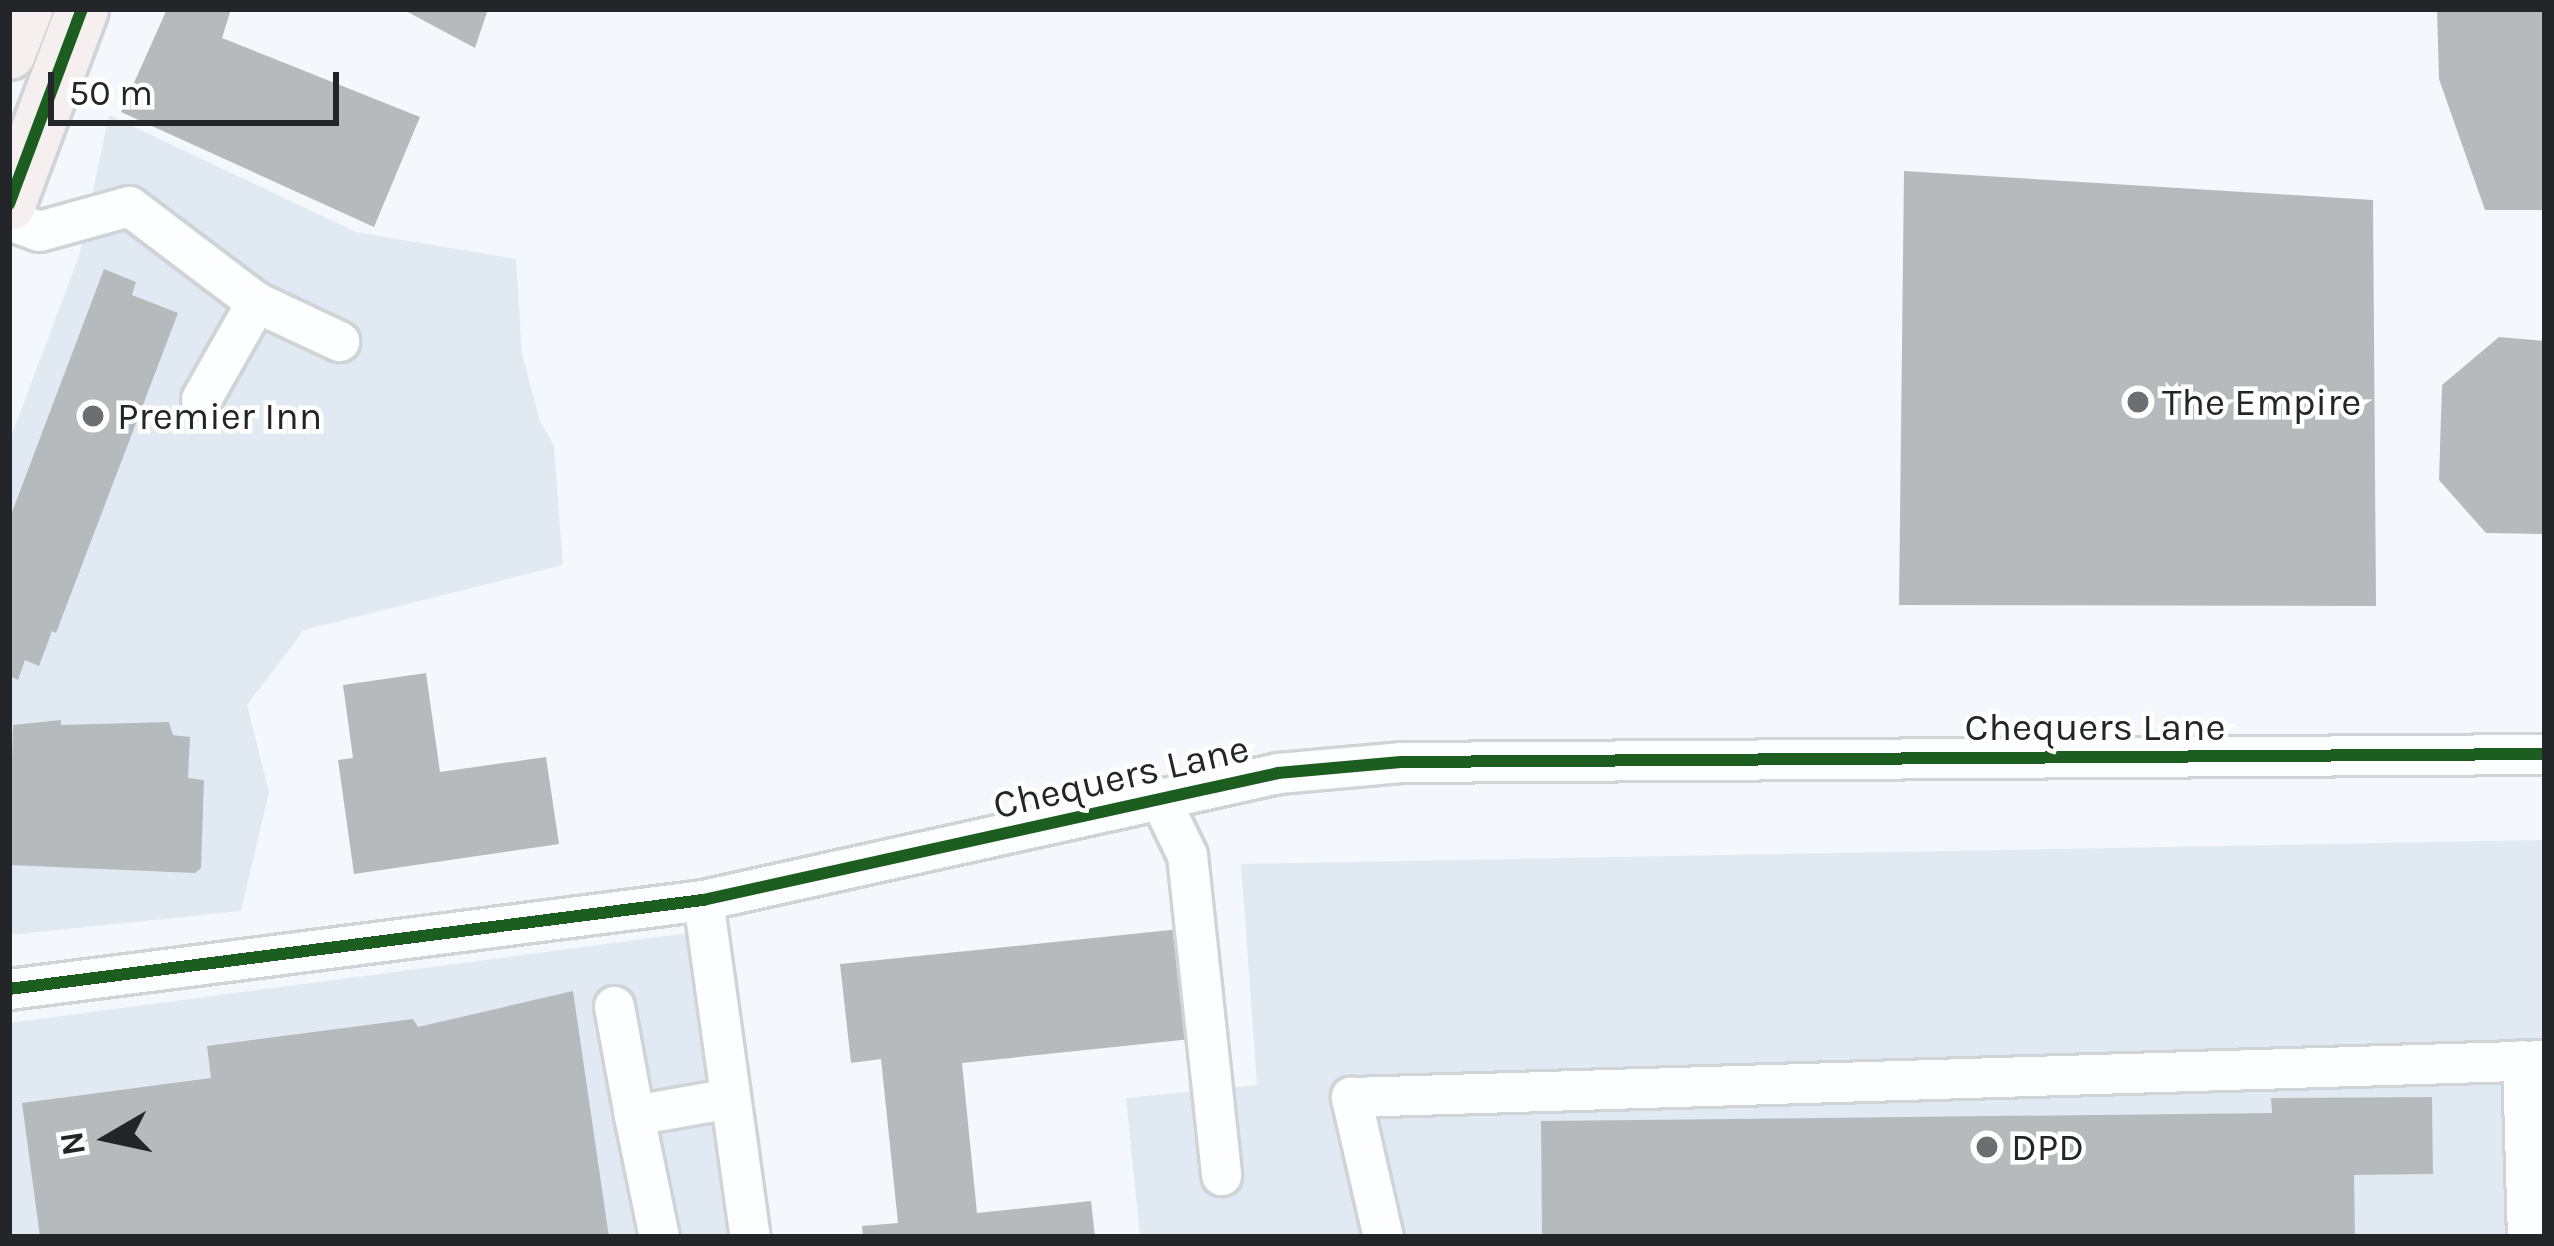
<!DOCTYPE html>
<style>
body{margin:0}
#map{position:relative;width:2554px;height:1246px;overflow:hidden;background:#f4f8fc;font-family:Karla,sans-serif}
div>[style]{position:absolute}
.built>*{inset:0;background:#e1eaf3}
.building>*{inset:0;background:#b6babd}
.roads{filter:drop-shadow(3px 0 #d1d4d7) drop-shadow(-3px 0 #d1d4d7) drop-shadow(0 3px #d1d4d7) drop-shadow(0 -3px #d1d4d7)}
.minor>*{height:39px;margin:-19.5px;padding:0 19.5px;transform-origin:19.5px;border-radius:19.5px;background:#fdfeff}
.major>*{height:51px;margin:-25.5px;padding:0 25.5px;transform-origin:25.5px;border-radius:25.5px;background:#f5f0ef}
.cycleway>*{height:12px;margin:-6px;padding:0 6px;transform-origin:6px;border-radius:6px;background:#1b5e20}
.dots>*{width:33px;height:33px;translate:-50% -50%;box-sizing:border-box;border:6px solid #fff;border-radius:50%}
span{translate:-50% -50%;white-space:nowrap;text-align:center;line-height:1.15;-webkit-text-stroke:9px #fff;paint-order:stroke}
.poi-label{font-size:39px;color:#232528}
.left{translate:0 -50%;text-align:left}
.street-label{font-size:39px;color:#232528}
.frame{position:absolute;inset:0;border:12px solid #232528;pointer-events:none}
.north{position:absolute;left:48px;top:1078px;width:120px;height:120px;-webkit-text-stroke:9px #fff;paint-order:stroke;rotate:261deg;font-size:33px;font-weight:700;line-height:48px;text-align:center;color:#232528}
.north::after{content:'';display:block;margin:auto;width:42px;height:54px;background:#232528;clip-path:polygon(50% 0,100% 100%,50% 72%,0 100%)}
.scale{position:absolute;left:48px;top:72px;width:291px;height:54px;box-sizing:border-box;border:6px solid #232528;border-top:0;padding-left:15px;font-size:36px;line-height:42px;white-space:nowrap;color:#232528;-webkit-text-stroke:9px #fff;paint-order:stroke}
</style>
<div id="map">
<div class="built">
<div style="clip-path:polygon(109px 115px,356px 232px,516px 259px,522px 354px,540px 421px,554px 446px,563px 565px,304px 630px,247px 705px,269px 792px,241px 911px,9px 935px,9px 442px,79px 256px)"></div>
<div style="clip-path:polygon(2545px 840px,2545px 1237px,1140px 1237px,1126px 1098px,1257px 1085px,1241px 864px)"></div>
<div style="clip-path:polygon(711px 930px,755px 1237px,9px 1237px,9px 1023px)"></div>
</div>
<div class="building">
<div style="clip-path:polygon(167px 9px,231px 9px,222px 38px,420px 117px,374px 227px,121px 112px)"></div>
<div style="clip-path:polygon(402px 9px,488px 9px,475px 48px)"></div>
<div style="clip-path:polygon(2437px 9px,2545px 9px,2545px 210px,2485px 210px,2439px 79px)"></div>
<div style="clip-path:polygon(1904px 171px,2373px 200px,2376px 606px,1899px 605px)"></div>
<div style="clip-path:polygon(104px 269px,136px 282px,132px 295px,178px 313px,56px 633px,52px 631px,39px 666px,25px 660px,18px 680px,9px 676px,9px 520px)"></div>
<div style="clip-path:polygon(2499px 337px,2545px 341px,2545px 534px,2486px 533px,2439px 480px,2442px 385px)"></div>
<div style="clip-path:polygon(426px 673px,440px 772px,546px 757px,559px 844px,354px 874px,338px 760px,353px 758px,343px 685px)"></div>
<div style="clip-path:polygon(61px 720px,61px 725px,169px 722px,173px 735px,190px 737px,188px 778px,204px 780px,201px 868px,195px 873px,9px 865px,13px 725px)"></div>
<div style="clip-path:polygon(1180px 929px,1191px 1039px,962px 1063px,977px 1213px,1091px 1201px,1095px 1237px,863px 1237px,862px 1226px,898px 1223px,881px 1059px,851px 1063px,840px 964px)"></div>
<div style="clip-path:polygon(573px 991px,609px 1237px,40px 1237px,22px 1103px,211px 1078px,207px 1046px,413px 1019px,418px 1027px)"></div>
<div style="clip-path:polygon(2432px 1097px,2433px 1174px,2354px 1175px,2355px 1237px,1542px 1237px,1541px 1121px,2272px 1113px,2271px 1098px)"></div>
</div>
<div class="roads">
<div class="minor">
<div style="left:9px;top:220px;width:32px;rotate:20deg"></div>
<div style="left:39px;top:231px;width:93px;rotate:-15.5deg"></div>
<div style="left:129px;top:206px;width:159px;rotate:37.1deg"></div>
<div style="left:256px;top:302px;width:92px;rotate:25.2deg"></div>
<div style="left:201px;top:399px;width:112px;rotate:-60.4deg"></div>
<div style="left:1159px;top:797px;width:64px;rotate:64.2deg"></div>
<div style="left:1187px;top:855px;width:322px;rotate:83.9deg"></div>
<div style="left:703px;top:900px;width:340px;rotate:82.1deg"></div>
<div style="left:9px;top:989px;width:700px;rotate:-7.31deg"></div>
<div style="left:703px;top:900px;width:589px;rotate:-12.45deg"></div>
<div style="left:1278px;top:773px;width:123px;rotate:-5.1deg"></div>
<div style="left:1401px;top:762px;width:1144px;rotate:-0.4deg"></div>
<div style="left:614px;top:1006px;width:111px;rotate:79.6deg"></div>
<div style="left:2522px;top:1060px;width:177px;rotate:88.4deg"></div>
<div style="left:659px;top:1237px;width:125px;rotate:-101.6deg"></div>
<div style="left:634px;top:1115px;width:97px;rotate:-10deg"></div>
<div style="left:1383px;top:1237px;width:144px;rotate:-102.9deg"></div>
<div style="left:1351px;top:1097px;width:1195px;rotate:-1.77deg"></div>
</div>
<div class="major">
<div style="left:9px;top:53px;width:47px;rotate:-68.9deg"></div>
<div style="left:9px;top:204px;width:208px;rotate:-69.5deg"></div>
</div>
</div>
<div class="cycleway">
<div style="left:9px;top:204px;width:208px;rotate:-69.5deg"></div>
<div style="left:9px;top:989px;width:700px;rotate:-7.31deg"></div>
<div style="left:703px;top:900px;width:589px;rotate:-12.45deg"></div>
<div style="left:1278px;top:773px;width:123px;rotate:-5.1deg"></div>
<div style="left:1401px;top:762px;width:1144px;rotate:-0.4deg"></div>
</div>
<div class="dots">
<div style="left:2138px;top:402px;background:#6c6f72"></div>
<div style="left:93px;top:416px;background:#6c6f72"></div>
<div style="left:1987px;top:1147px;background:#6c6f72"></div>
</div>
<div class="poi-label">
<span class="left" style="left:2162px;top:402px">The Empire</span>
<span class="left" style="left:117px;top:416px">Premier Inn</span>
<span class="left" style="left:2011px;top:1147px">DPD</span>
</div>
<div class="street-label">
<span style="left:2095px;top:727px">Chequers Lane</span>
<span style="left:1121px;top:777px;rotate:-13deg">Chequers Lane</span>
</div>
<div class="frame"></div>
<div class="north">N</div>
<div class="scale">50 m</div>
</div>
